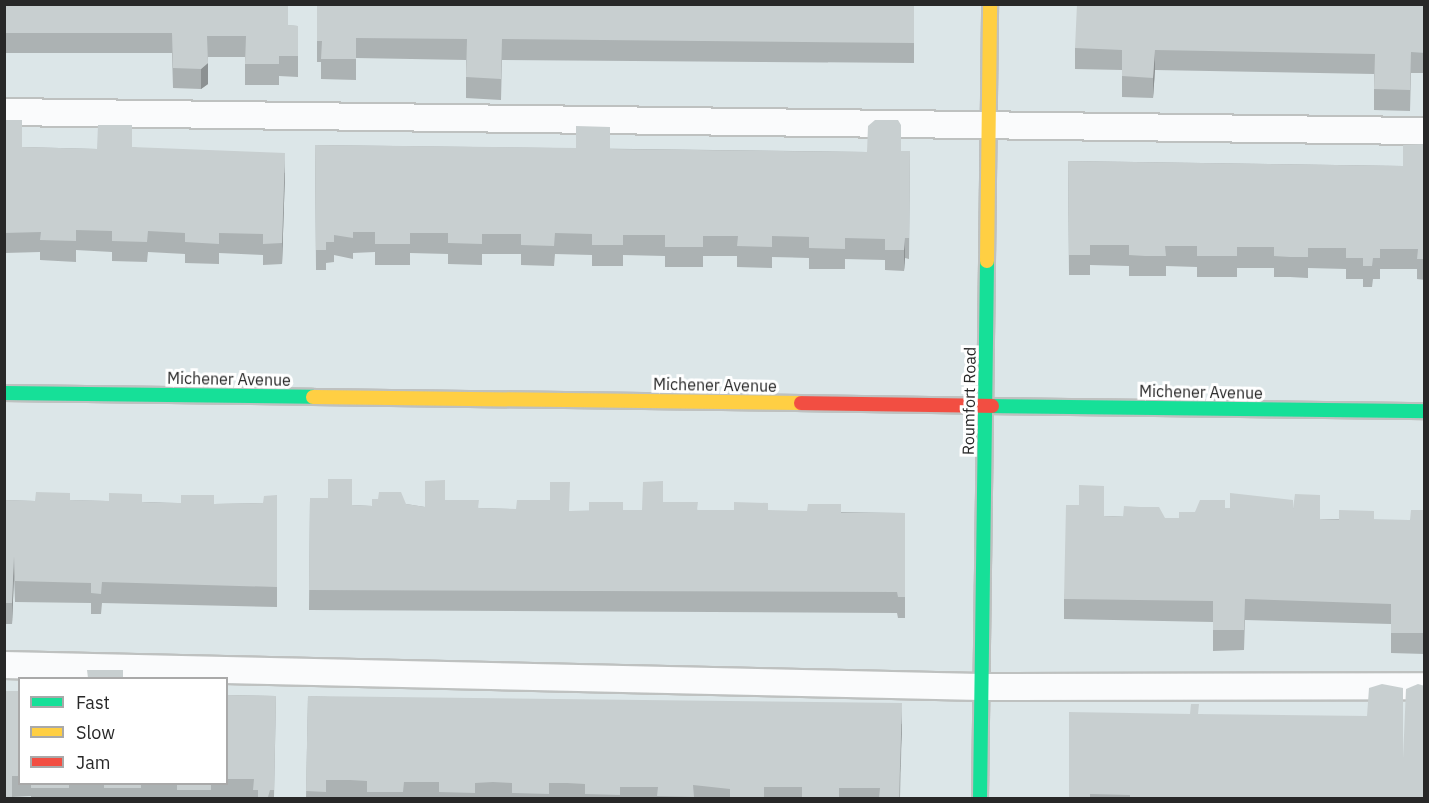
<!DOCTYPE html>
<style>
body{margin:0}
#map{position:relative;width:1429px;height:803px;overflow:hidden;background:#dce6e8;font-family:"IBM Plex Sans",sans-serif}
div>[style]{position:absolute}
.roads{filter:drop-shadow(2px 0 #bec1c0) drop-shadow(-2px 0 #bec1c0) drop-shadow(0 2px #bec1c0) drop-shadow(0 -2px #bec1c0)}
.lane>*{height:26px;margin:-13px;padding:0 13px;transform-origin:13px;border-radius:13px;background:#fafbfc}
.fast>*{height:14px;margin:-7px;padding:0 7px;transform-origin:7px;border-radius:7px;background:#16e098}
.slow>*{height:14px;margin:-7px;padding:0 7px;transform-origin:7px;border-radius:7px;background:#ffcf43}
.jam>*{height:14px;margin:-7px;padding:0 7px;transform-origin:7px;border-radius:7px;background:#f24e42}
.wall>*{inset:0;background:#acb2b3}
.shaded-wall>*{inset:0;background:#8c9192}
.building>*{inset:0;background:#c8cfd0}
span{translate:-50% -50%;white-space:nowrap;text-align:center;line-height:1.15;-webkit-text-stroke:6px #fff;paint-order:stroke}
.street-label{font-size:16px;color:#282828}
.frame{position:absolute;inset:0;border:6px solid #282828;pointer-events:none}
.legend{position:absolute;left:18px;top:677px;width:210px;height:108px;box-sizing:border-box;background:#fff;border:2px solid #a9a9a9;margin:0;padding:8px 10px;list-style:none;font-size:18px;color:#282828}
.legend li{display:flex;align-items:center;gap:12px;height:30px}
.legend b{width:30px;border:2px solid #a9a9a9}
</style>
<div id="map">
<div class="roads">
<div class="lane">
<div style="left:4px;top:112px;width:1420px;rotate:0.77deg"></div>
<div style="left:4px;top:665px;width:977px;rotate:1.29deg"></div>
<div style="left:981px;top:687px;width:443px;rotate:-0.1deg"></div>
</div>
<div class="fast">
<div style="left:4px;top:393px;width:309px;rotate:0.7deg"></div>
<div style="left:992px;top:406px;width:432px;rotate:0.7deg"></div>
<div style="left:980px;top:798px;width:537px;rotate:-89.25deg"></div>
</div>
<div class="slow">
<div style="left:987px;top:261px;width:257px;rotate:-89.3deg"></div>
<div style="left:313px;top:397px;width:488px;rotate:0.7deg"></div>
</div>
<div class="jam">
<div style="left:801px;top:403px;width:191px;rotate:0.9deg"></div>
</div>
</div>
<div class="wall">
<div style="clip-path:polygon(4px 4px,298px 26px,298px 77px,279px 76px,279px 85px,245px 85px,245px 57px,208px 57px,208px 84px,201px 89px,173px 88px,172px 53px,4px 53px)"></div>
<div style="clip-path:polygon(317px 4px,914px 4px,914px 63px,502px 60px,501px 100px,466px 98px,466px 60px,356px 58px,356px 80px,321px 79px,321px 62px,317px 62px)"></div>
<div style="clip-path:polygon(1425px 4px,1425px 73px,1411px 73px,1410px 111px,1374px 110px,1374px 74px,1155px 70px,1153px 98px,1122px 97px,1122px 70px,1075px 69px,1075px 48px)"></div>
<div style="clip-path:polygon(4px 120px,22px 147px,97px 149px,132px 147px,285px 173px,282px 264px,263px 265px,263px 255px,219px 253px,219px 264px,185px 263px,185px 254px,148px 252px,147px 262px,112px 261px,112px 252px,76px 250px,76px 262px,40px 260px,40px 252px,5px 253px,5px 260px)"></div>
<div style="clip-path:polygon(1425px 144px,1425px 280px,1417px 279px,1417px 269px,1380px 269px,1380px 279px,1373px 279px,1372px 287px,1363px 287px,1363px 279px,1346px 279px,1346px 269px,1308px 268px,1308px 278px,1290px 277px,1274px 277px,1274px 268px,1237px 268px,1237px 277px,1197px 277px,1197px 267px,1166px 266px,1166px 276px,1129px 276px,1129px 266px,1090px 265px,1090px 275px,1069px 275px,1068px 161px,1403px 166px)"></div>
<div style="clip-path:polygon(315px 145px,867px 152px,910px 151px,909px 259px,905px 258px,904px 271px,885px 270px,885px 260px,845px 259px,845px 269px,809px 269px,809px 258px,772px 257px,772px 268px,737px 267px,737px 256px,703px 256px,703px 267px,665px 267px,665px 256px,623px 255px,623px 266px,592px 266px,592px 255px,555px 254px,554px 266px,521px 265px,521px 254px,482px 254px,482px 265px,448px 264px,448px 254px,410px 253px,410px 265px,375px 265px,375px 252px,353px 253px,353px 259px,334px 255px,334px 262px,326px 263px,326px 270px,316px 270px)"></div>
<div style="clip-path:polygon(277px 495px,277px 607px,102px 603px,101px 614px,91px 614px,91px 603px,15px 602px,14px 576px,12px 624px,4px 624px,4px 500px,35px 501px,70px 500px,214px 504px,263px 503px)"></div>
<div style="clip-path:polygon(310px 498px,328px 498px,352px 505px,372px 506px,406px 504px,425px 507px,445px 500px,479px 508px,570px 511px,642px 510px,663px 502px,698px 510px,905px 513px,905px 618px,898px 618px,897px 613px,309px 610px)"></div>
<div style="clip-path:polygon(1079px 505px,1104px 516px,1165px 518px,1179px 518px,1195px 512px,1225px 508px,1293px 508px,1320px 519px,1410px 520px,1425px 510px,1425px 654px,1391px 653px,1391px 624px,1245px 620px,1244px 650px,1213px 651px,1213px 622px,1064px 619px,1064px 599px)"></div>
<div style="clip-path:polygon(20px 691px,20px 783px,226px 783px,226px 695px,276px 696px,274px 798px,31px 798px,31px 796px,12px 797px,4px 798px)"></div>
<div style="clip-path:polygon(308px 696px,902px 724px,900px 798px,306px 798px)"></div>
<div style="clip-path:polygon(1199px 714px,1403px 758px,1425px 798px,1069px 798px)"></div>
</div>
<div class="shaded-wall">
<div style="clip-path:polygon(1155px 50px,1155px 70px,1153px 98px,1153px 78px)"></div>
<div style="clip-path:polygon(208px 63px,208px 84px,201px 89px,201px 69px)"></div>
<div style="clip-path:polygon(285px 153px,285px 173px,282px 264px,282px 243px)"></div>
<div style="clip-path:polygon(905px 238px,905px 258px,904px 271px,904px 250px)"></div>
<div style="clip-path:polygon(14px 556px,14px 576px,12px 624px,12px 603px)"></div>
<div style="clip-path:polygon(902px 703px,902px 724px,899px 798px)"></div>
</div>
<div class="building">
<div style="clip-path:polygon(4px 4px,288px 4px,288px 25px,298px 26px,298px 56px,279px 56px,279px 64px,245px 64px,246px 36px,207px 36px,208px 63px,201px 69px,173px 68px,172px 33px,4px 33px)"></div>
<div style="clip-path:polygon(317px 4px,914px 4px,914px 43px,502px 39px,501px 79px,466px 77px,467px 39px,356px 38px,356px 59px,321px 59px,322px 41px,317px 41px)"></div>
<div style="clip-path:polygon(1077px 4px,1425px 4px,1425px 53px,1411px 52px,1410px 90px,1374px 89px,1375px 54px,1155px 50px,1153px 78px,1122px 76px,1122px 50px,1075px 48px)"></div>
<div style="clip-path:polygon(4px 120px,22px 120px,22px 147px,97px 149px,98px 125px,132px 125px,132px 147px,285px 153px,282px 243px,263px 244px,263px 234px,219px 233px,219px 244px,185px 242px,185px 233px,148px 231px,147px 242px,112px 241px,112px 231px,76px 230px,76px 241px,40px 240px,41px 232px,4px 233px)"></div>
<div style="clip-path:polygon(875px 120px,898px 120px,901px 125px,901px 151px,910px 151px,909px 238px,905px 238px,904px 250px,885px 250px,885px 239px,845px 238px,845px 249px,809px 248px,809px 237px,772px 236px,772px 247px,737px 246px,738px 236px,703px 236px,703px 247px,665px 247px,665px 235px,623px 235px,623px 245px,592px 245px,592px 234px,555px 233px,554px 246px,521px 245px,521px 234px,482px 234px,482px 244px,448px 243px,448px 233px,410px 233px,410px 244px,375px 244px,375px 232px,353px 232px,353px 238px,334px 235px,334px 242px,326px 242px,326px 250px,316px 250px,315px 145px,576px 148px,576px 126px,610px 127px,610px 149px,867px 152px,868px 126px)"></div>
<div style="clip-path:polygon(1425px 144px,1425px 259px,1417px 259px,1418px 249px,1380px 249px,1380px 258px,1373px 258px,1372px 266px,1363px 266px,1363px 258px,1346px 258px,1346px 248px,1308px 248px,1308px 257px,1290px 257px,1274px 256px,1274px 247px,1237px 247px,1237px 256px,1197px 256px,1197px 246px,1165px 246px,1166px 256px,1145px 256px,1129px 255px,1129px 245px,1090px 245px,1090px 255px,1069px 255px,1068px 161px,1403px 166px,1403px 145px)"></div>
<div style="clip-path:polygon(328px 479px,352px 479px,352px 505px,372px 506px,372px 499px,378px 499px,379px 492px,401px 492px,406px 504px,425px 507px,425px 481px,445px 480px,445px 500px,479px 500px,478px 508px,516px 509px,517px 500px,550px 500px,550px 482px,570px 482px,569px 511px,589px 511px,589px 502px,623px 502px,623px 510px,642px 510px,643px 482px,663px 481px,663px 502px,698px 502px,697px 510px,734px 510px,734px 502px,768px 503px,768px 510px,807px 511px,808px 504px,841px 504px,841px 513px,905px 513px,905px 597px,898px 597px,897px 592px,309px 590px,310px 498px,328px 498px)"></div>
<div style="clip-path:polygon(1079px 485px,1104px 486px,1104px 516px,1123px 517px,1124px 506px,1140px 507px,1159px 507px,1165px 518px,1179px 518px,1179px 512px,1195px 512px,1200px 500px,1225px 500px,1225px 508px,1230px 508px,1230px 493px,1293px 500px,1293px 509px,1295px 494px,1320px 495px,1320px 519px,1339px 520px,1339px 510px,1374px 511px,1374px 520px,1410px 520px,1411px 510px,1425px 510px,1425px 633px,1391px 633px,1391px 604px,1245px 599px,1244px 630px,1213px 630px,1213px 601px,1064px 599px,1066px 505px,1079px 505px)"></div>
<div style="clip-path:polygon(36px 492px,70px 493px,70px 500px,109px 501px,109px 493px,142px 494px,142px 502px,162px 503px,181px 503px,181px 495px,214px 495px,214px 504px,263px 503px,264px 496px,277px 495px,277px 587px,102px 582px,101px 594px,91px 593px,91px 583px,15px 581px,14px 556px,12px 603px,4px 603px,4px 500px,35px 501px)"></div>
<div style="clip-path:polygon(87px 670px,123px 670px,123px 678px,88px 678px)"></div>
<div style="clip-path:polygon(1382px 684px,1403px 688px,1403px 758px,1406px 689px,1418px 684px,1425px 686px,1425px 798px,1275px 798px,1239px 797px,1239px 798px,1184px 798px,1184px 797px,1166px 797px,1166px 798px,1130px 798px,1130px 795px,1090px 794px,1090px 798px,1069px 798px,1069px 712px,1190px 714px,1191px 704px,1199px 704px,1198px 714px,1367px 716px,1369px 688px)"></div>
<div style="clip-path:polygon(4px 691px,20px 691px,20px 776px,12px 776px,12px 798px,4px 798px)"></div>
<div style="clip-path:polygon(226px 695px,276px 696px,274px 790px,270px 790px,268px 797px,258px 797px,258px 790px,253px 790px,254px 779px,226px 779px)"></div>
<div style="clip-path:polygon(308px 696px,902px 703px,899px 798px,879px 798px,880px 788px,839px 788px,839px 798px,802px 798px,802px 787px,764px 787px,764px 797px,730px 797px,730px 789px,693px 785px,694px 797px,657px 796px,658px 787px,620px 787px,620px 795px,585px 794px,585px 784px,567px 783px,549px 783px,549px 794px,512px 793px,512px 783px,493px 782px,475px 783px,475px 793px,439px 792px,439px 782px,404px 782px,403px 792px,367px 792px,367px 781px,350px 780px,326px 780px,326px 792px,306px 791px)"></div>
<div style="clip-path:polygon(31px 783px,69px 783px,69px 788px,31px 788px)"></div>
<div style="clip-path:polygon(104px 783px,141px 783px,141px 788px,104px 788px)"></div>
<div style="clip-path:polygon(177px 783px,211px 783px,211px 790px,177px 790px)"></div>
</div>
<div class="street-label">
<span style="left:229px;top:379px;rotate:1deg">Michener Avenue</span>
<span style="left:715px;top:385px;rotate:1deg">Michener Avenue</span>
<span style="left:1201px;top:392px;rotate:1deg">Michener Avenue</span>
<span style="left:969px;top:401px;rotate:-89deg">Roumfort Road</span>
</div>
<div class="frame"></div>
<ul class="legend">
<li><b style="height:8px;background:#16e098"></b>Fast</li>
<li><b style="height:8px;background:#ffcf43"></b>Slow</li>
<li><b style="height:8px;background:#f24e42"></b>Jam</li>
</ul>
</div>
